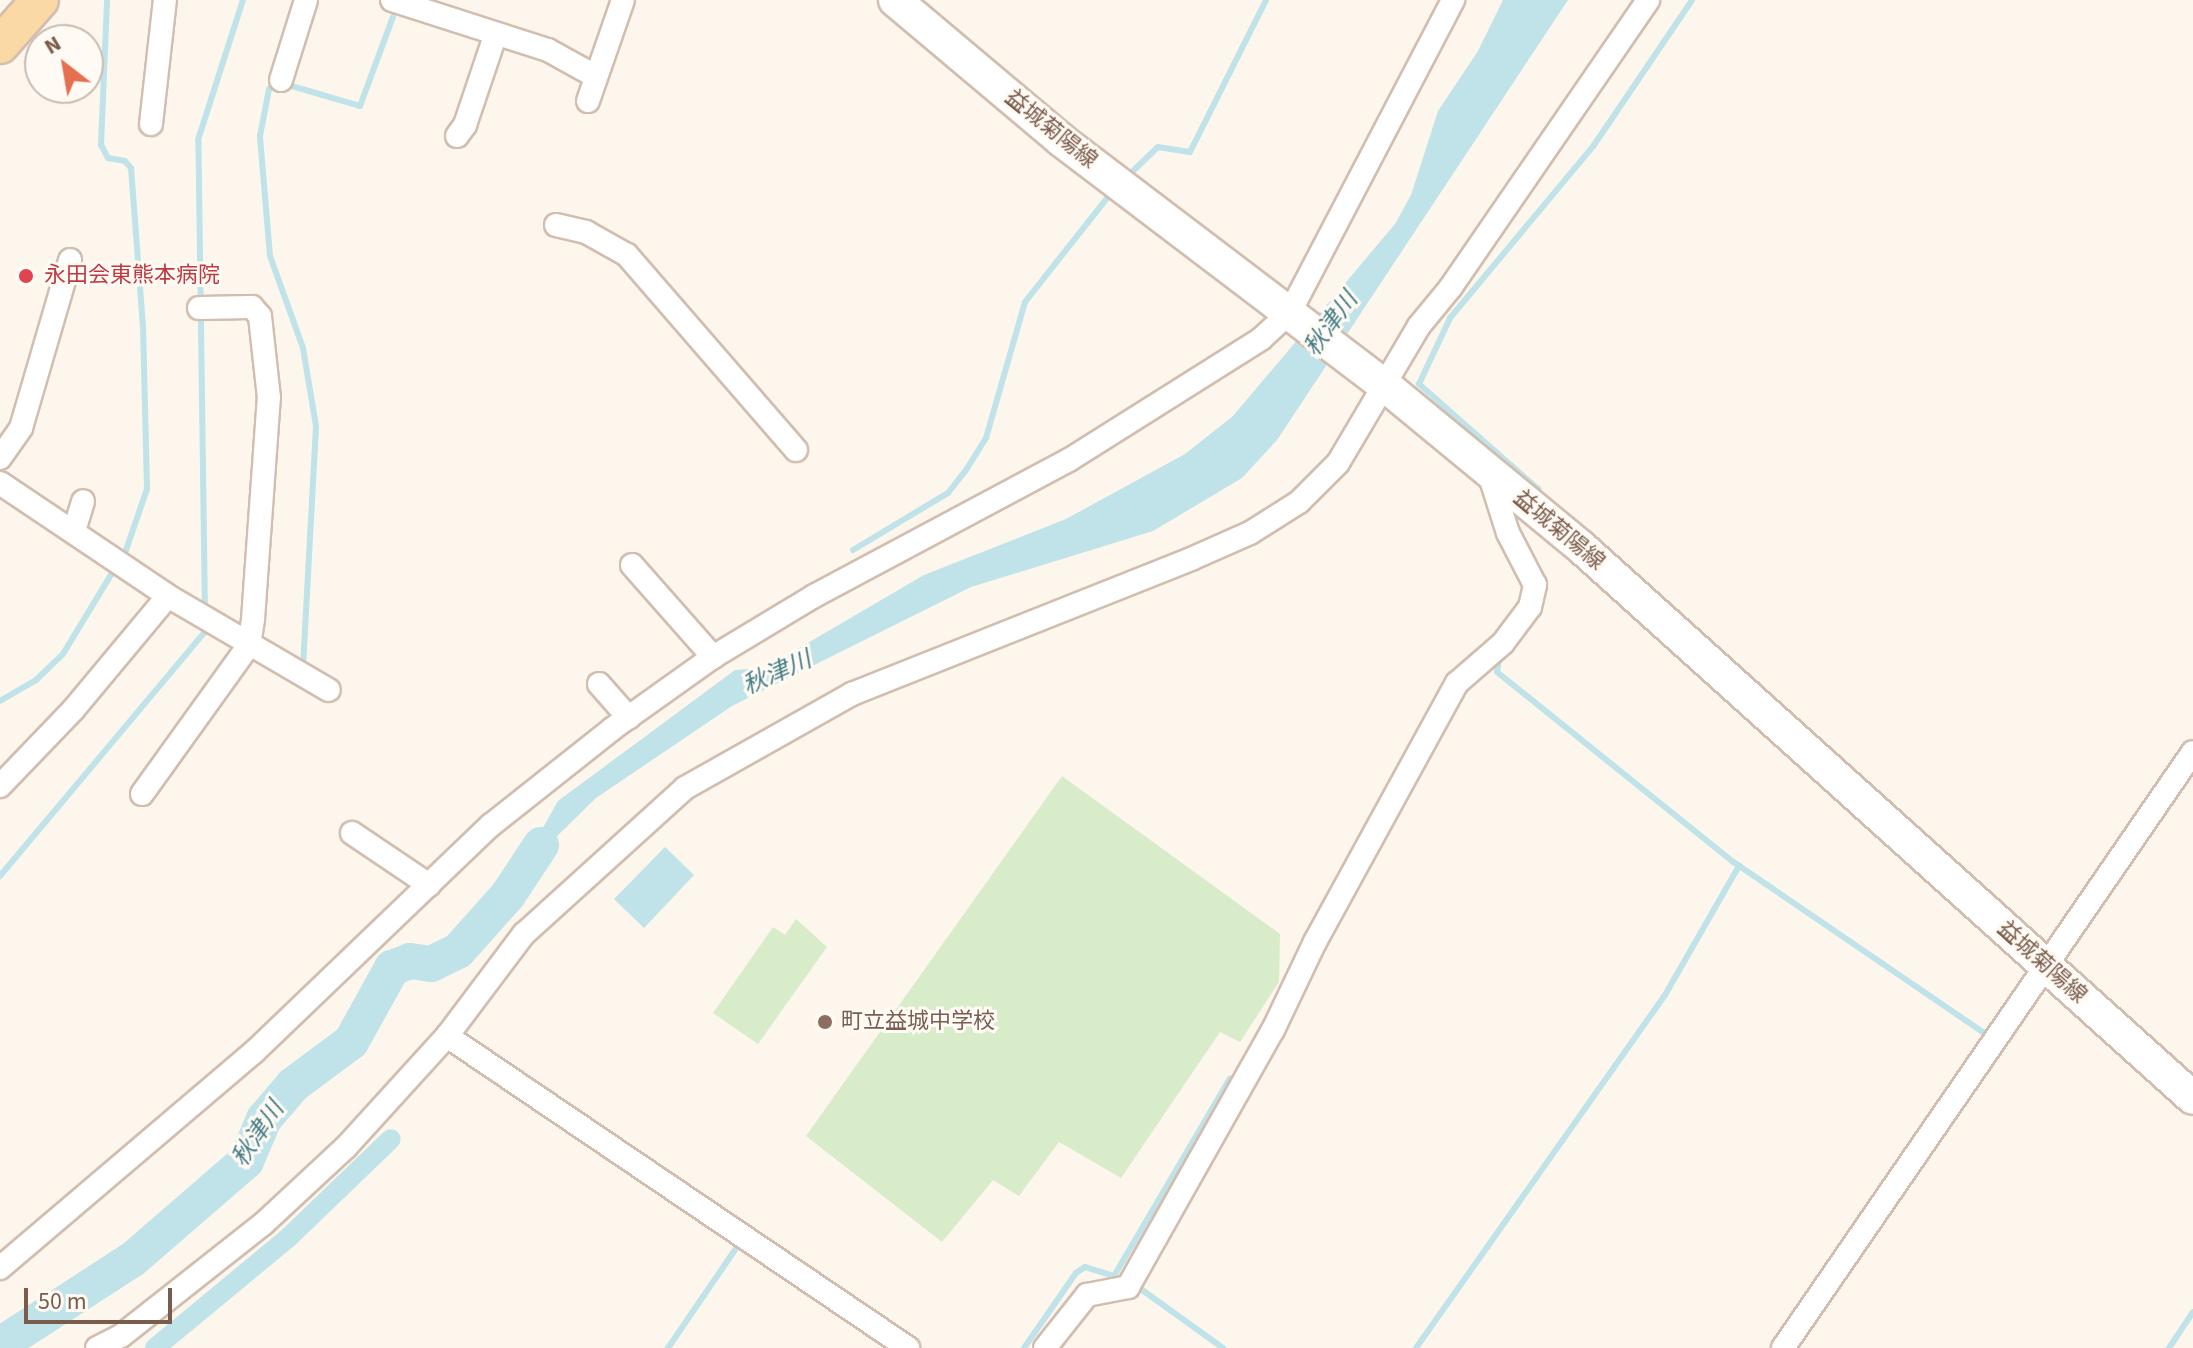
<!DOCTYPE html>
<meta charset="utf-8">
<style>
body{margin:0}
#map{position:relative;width:2193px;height:1348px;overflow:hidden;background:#fdf6ec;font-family:"Source Sans 3","Noto Sans JP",sans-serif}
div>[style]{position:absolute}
.green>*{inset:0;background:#d8ecc9}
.water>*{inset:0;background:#bfe3e8}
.stream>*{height:6px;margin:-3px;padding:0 3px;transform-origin:3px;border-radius:3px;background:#bfe3e8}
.canal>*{height:20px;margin:-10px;padding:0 10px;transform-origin:10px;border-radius:10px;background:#bfe3e8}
.river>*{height:36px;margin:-18px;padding:0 18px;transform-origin:18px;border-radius:18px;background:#bfe3e8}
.roads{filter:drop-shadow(2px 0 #d1beb0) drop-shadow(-2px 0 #d1beb0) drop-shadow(0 2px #d1beb0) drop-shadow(0 -2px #d1beb0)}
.minor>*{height:22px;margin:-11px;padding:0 11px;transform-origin:11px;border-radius:11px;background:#fff}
.secondary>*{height:32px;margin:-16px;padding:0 16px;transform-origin:16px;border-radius:16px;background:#fff}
.primary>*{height:36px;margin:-18px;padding:0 18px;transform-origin:18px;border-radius:18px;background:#fbd9a5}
.dots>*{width:22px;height:22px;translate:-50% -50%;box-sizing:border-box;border:4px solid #fffaf3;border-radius:50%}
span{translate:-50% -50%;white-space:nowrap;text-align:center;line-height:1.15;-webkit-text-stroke:6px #fffaf3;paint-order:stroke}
.street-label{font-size:22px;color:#7a5c4d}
.health-label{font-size:22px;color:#be3a42}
.left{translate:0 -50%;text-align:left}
.education-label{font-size:22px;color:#785e54}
.water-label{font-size:24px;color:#437c86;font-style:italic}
.north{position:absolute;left:24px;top:24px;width:80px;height:80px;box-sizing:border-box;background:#fffaf3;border:2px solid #cabbb1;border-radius:50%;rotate:329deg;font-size:22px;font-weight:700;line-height:32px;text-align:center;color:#7a5c4d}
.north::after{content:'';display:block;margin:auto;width:28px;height:36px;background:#e76f51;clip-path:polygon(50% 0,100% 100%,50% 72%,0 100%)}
.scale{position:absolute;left:24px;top:1288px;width:148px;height:36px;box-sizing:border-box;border:4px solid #7a5c4d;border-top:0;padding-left:10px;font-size:24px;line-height:28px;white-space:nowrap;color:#7a5c4d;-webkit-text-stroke:6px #fffaf3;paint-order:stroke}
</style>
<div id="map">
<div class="green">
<div style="clip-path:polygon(1062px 776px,1280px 934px,1279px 982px,1240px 1042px,1220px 1032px,1121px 1178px,1059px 1142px,1019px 1196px,993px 1180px,942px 1242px,806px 1136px)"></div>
<div style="clip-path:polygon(796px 919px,827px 947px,758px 1044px,713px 1013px,773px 927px,785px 935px)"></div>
</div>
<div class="water">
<div style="clip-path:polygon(1503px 0,1568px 0,1277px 440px,1242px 478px,1153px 531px,971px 587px,732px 706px,596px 798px,551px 842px,522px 891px,512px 883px,558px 801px,735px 670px,765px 668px,924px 575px,1066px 519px,1185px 454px,1233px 416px,1395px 224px,1411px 195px,1438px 111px,1478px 51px)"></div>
<div style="clip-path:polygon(665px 847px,694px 875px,644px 928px,614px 899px)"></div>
</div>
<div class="stream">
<div style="left:1132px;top:172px;width:36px;rotate:-44deg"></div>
<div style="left:1158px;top:147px;width:32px;rotate:9deg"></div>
<div style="left:1190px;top:152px;width:170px;rotate:-63.4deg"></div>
<div style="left:1533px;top:496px;width:9px;rotate:-54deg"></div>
<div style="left:1538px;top:489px;width:159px;rotate:-138.6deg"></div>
<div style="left:1419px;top:384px;width:73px;rotate:-64.8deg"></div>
<div style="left:1450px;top:318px;width:225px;rotate:-50.2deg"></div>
<div style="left:1594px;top:145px;width:175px;rotate:-55.9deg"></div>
<div style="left:853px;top:550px;width:111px;rotate:-31deg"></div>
<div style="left:948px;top:493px;width:29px;rotate:-52deg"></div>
<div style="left:966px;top:470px;width:38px;rotate:-58deg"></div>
<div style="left:986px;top:438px;width:141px;rotate:-74deg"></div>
<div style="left:1025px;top:302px;width:134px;rotate:-51.7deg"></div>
<div style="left:205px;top:613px;width:473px;rotate:-90.8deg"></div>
<div style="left:198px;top:140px;width:147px;rotate:-72.2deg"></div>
<div style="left:1499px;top:658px;width:14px;rotate:98deg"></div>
<div style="left:1497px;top:672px;width:302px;rotate:38.8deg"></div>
<div style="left:1732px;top:861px;width:307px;rotate:34.3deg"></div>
<div style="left:303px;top:667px;width:241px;rotate:-86.9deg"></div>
<div style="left:316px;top:426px;width:79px;rotate:-99.5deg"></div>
<div style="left:303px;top:348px;width:98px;rotate:-109.7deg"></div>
<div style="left:270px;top:256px;width:120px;rotate:-94.8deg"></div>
<div style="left:260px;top:136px;width:48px;rotate:-79.2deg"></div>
<div style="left:269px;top:89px;width:11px;rotate:-38deg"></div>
<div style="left:278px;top:82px;width:85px;rotate:16.3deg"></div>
<div style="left:360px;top:106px;width:95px;rotate:-69.7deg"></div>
<div style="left:0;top:701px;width:42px;rotate:-30.3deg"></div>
<div style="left:36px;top:680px;width:37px;rotate:-44deg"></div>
<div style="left:63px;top:654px;width:122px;rotate:-58.8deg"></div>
<div style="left:126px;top:550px;width:65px;rotate:-71deg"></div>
<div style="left:147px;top:489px;width:162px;rotate:-91.4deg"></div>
<div style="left:143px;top:327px;width:159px;rotate:-94.3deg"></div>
<div style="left:131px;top:168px;width:9px;rotate:-131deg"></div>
<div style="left:125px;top:161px;width:17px;rotate:-170deg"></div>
<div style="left:108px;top:158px;width:15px;rotate:-118deg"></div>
<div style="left:101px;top:145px;width:145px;rotate:-87.6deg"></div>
<div style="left:0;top:876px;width:317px;rotate:-50deg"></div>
<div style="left:204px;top:633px;width:9px;rotate:-84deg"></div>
<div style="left:1138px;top:1287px;width:105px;rotate:35.7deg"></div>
<div style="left:668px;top:1348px;width:126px;rotate:-55.7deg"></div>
<div style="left:1024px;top:1348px;width:91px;rotate:-55.3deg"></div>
<div style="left:1076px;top:1273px;width:11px;rotate:-34deg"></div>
<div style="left:1085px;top:1267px;width:30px;rotate:17deg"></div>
<div style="left:1114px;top:1276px;width:229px;rotate:-59.6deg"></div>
<div style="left:1416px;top:1348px;width:432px;rotate:-54.8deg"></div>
<div style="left:1665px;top:995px;width:149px;rotate:-60.2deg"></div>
<div style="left:2169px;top:1348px;width:43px;rotate:-56.3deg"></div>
</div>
<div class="canal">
<div style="left:155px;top:1348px;width:174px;rotate:-39.6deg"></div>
<div style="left:289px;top:1237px;width:141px;rotate:-43.9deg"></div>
</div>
<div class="river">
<div style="left:0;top:1345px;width:158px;rotate:-32.9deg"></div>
<div style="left:133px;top:1259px;width:150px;rotate:-40.9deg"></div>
<div style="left:246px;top:1161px;width:46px;rotate:-66.8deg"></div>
<div style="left:264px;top:1119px;width:45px;rotate:-49.5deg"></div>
<div style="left:293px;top:1085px;width:72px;rotate:-36.6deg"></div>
<div style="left:351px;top:1042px;width:85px;rotate:-61deg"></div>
<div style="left:392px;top:968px;width:19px;rotate:-21deg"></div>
<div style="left:410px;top:961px;width:21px;rotate:8deg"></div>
<div style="left:431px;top:964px;width:30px;rotate:-26deg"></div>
<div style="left:458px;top:951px;width:75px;rotate:-48.2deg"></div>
<div style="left:508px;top:895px;width:60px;rotate:-56.6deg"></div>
</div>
<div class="roads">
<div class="minor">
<div style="left:392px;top:0;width:164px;rotate:17.8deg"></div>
<div style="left:548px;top:50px;width:54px;rotate:29deg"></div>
<div style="left:281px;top:80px;width:84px;rotate:-72.6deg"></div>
<div style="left:588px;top:101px;width:107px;rotate:-70.9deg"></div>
<div style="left:151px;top:124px;width:125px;rotate:-83.6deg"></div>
<div style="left:457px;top:136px;width:14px;rotate:-54deg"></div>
<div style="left:465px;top:125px;width:94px;rotate:-71.4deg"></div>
<div style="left:556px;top:225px;width:31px;rotate:13deg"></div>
<div style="left:586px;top:232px;width:47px;rotate:29.3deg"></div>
<div style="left:627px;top:255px;width:258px;rotate:49.1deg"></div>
<div style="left:0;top:458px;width:37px;rotate:-55deg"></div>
<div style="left:21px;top:428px;width:175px;rotate:-73.7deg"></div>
<div style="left:0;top:483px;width:202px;rotate:33.9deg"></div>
<div style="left:168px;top:596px;width:186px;rotate:30.3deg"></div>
<div style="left:74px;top:531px;width:31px;rotate:-73deg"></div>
<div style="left:632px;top:565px;width:123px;rotate:48.6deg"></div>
<div style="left:599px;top:684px;width:45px;rotate:48.6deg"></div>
<div style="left:0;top:786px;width:105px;rotate:-46.2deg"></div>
<div style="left:73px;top:710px;width:148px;rotate:-50.2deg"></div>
<div style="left:142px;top:794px;width:183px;rotate:-54.3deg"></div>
<div style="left:249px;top:645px;width:26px;rotate:-81deg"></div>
<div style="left:253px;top:619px;width:222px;rotate:-85.9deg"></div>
<div style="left:269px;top:398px;width:82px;rotate:-96.3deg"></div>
<div style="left:260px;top:316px;width:12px;rotate:-132deg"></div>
<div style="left:252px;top:307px;width:53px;rotate:178.9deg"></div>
<div style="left:352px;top:833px;width:93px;rotate:34deg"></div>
<div style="left:447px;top:1036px;width:557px;rotate:34.09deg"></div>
<div style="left:0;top:1268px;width:333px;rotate:-40.4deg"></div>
<div style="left:254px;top:1052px;width:328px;rotate:-43.8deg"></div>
<div style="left:491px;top:825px;width:154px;rotate:-38.4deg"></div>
<div style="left:612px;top:729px;width:124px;rotate:-35.5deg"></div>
<div style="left:713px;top:657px;width:118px;rotate:-31.1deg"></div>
<div style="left:814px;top:596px;width:289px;rotate:-28.1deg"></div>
<div style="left:1069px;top:460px;width:227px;rotate:-32.2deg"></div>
<div style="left:1261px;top:339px;width:40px;rotate:-43deg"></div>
<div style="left:1290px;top:312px;width:352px;rotate:-62.4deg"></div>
<div style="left:97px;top:1348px;width:27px;rotate:-27deg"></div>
<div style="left:121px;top:1336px;width:181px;rotate:-38.3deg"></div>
<div style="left:263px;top:1224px;width:113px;rotate:-42.9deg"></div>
<div style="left:346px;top:1147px;width:150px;rotate:-47.7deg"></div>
<div style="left:447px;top:1036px;width:128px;rotate:-53deg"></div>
<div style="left:524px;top:934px;width:217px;rotate:-42.2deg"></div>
<div style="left:685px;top:788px;width:192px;rotate:-29.4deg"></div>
<div style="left:852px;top:694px;width:365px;rotate:-21.7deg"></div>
<div style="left:1191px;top:559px;width:64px;rotate:-23.8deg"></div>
<div style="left:1250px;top:533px;width:58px;rotate:-32.3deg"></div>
<div style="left:1299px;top:502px;width:55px;rotate:-45deg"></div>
<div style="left:1338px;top:463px;width:159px;rotate:-59.4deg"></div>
<div style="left:1419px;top:326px;width:50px;rotate:-50.6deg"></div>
<div style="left:1451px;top:287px;width:348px;rotate:-55.5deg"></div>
<div style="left:1045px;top:1348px;width:68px;rotate:-51.6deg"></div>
<div style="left:1087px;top:1295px;width:42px;rotate:-11deg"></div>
<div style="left:1128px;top:1287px;width:295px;rotate:-60.6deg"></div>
<div style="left:1273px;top:1030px;width:98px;rotate:-64.5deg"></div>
<div style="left:1315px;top:942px;width:295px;rotate:-61.3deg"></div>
<div style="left:1457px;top:683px;width:61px;rotate:-41deg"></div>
<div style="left:1503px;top:643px;width:45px;rotate:-53.1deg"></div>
<div style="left:1530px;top:607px;width:23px;rotate:-77deg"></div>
<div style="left:1535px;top:585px;width:59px;rotate:-117.4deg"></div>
<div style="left:1508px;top:533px;width:63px;rotate:-107.6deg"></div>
<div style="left:1783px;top:1348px;width:723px;rotate:-55.48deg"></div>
</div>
<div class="secondary">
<div style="left:895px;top:0;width:217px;rotate:40.1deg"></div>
<div style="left:1061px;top:140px;width:409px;rotate:37.2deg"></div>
<div style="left:1387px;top:387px;width:251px;rotate:39.5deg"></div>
<div style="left:1581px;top:547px;width:823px;rotate:42deg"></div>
</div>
<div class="primary">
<div style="left:0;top:45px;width:60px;rotate:-48.4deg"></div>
</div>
</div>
<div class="dots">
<div style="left:26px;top:276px;background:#e0444e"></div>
<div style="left:825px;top:1022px;background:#8d6e63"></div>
</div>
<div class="street-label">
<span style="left:1051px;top:129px;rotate:39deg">益城菊陽線</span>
<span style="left:1559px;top:530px;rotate:40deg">益城菊陽線</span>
<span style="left:2042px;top:962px;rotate:42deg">益城菊陽線</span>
</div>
<div class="health-label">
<span class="left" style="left:44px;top:276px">永田会東熊本病院</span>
</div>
<div class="education-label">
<span class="left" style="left:841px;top:1022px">町立益城中学校</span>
</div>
<div class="water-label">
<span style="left:1331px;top:324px;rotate:-54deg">秋津川</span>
<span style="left:777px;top:673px;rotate:-24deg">秋津川</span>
<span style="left:258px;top:1134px;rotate:-56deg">秋津川</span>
</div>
<div class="north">N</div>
<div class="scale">50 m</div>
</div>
